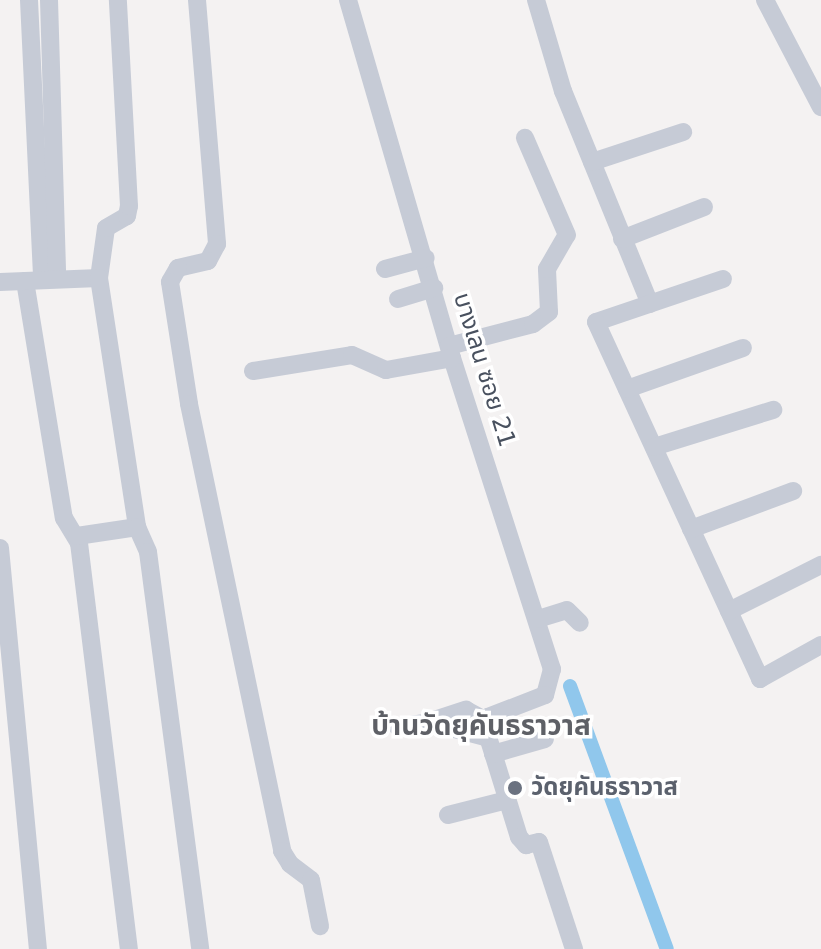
<!DOCTYPE html>
<meta charset="utf-8">
<style>
body{margin:0}
#map{position:relative;width:821px;height:949px;overflow:hidden;background:#f4f2f2;font-family:"DejaVu Sans","Noto Sans Thai",sans-serif}
div>[style]{position:absolute}
.canal>*{height:14px;margin:-7px;padding:0 7px;transform-origin:7px;border-radius:7px;background:#90c7ec}
.minor>*{height:18px;margin:-9px;padding:0 9px;transform-origin:9px;border-radius:9px;background:#c6cbd6}
.dots>*{width:22px;height:22px;translate:-50% -50%;box-sizing:border-box;border:4px solid #fff;border-radius:50%}
span{translate:-50% -50%;white-space:nowrap;text-align:center;line-height:1.15;-webkit-text-stroke:7px #fff;paint-order:stroke}
.street-label{font-size:24px;color:#49515f}
.worship-label{font-size:24px;color:#5b616d;font-weight:700}
.left{translate:0 -50%;text-align:left}
.quarter-label{font-size:28px;color:#5e6066;font-weight:700}
</style>
<div id="map">
<div class="canal">
<div style="left:570px;top:686px;width:280px;rotate:69.8deg"></div>
</div>
<div class="minor">
<div style="left:29px;top:0;width:279px;rotate:87.3deg"></div>
<div style="left:49px;top:0;width:276px;rotate:88.3deg"></div>
<div style="left:197px;top:0;width:245px;rotate:85.3deg"></div>
<div style="left:217px;top:244px;width:19px;rotate:118deg"></div>
<div style="left:208px;top:261px;width:31px;rotate:167deg"></div>
<div style="left:178px;top:268px;width:16px;rotate:120deg"></div>
<div style="left:170px;top:282px;width:123px;rotate:81.1deg"></div>
<div style="left:189px;top:404px;width:457px;rotate:78.2deg"></div>
<div style="left:282px;top:851px;width:15px;rotate:58deg"></div>
<div style="left:290px;top:864px;width:26px;rotate:37deg"></div>
<div style="left:311px;top:880px;width:47px;rotate:78.9deg"></div>
<div style="left:348px;top:0;width:373px;rotate:73.8deg"></div>
<div style="left:452px;top:358px;width:327px;rotate:72.2deg"></div>
<div style="left:552px;top:669px;width:27px;rotate:105deg"></div>
<div style="left:545px;top:695px;width:61px;rotate:158.9deg"></div>
<div style="left:488px;top:717px;width:8px;rotate:120deg"></div>
<div style="left:484px;top:724px;width:118px;rotate:72.8deg"></div>
<div style="left:519px;top:837px;width:11px;rotate:49deg"></div>
<div style="left:526px;top:845px;width:13px;rotate:-13deg"></div>
<div style="left:539px;top:842px;width:113px;rotate:71.9deg"></div>
<div style="left:536px;top:0;width:95px;rotate:73.5deg"></div>
<div style="left:563px;top:91px;width:230px;rotate:67.8deg"></div>
<div style="left:765px;top:0;width:121px;rotate:62.4deg"></div>
<div style="left:592px;top:162px;width:96px;rotate:-18.2deg"></div>
<div style="left:622px;top:239px;width:88px;rotate:-21.3deg"></div>
<div style="left:385px;top:269px;width:42px;rotate:-15deg"></div>
<div style="left:99px;top:278px;width:50px;rotate:-82deg"></div>
<div style="left:106px;top:228px;width:24px;rotate:-30deg"></div>
<div style="left:127px;top:216px;width:10px;rotate:-79deg"></div>
<div style="left:129px;top:206px;width:206px;rotate:-93.1deg"></div>
<div style="left:723px;top:279px;width:134px;rotate:161.3deg"></div>
<div style="left:596px;top:322px;width:393px;rotate:65.3deg"></div>
<div style="left:760px;top:679px;width:70px;rotate:-29.1deg"></div>
<div style="left:25px;top:281px;width:240px;rotate:80.7deg"></div>
<div style="left:64px;top:518px;width:29px;rotate:59deg"></div>
<div style="left:79px;top:543px;width:409px;rotate:83deg"></div>
<div style="left:0;top:282px;width:99px;rotate:-2.3deg"></div>
<div style="left:99px;top:278px;width:252px;rotate:81.3deg"></div>
<div style="left:398px;top:299px;width:38px;rotate:-17deg"></div>
<div style="left:449px;top:346px;width:87px;rotate:-14.7deg"></div>
<div style="left:533px;top:324px;width:20px;rotate:-37deg"></div>
<div style="left:549px;top:312px;width:43px;rotate:-92.7deg"></div>
<div style="left:547px;top:269px;width:39px;rotate:-60deg"></div>
<div style="left:567px;top:235px;width:106px;rotate:-113.4deg"></div>
<div style="left:253px;top:371px;width:100px;rotate:-9.2deg"></div>
<div style="left:352px;top:355px;width:37px;rotate:24deg"></div>
<div style="left:386px;top:370px;width:67px;rotate:-10.3deg"></div>
<div style="left:627px;top:389px;width:123px;rotate:-19.5deg"></div>
<div style="left:654px;top:447px;width:125px;rotate:-17.3deg"></div>
<div style="left:691px;top:529px;width:109px;rotate:-20.4deg"></div>
<div style="left:77px;top:536px;width:61px;rotate:-8.5deg"></div>
<div style="left:137px;top:527px;width:27px;rotate:66deg"></div>
<div style="left:148px;top:552px;width:400px;rotate:82.5deg"></div>
<div style="left:0;top:548px;width:403px;rotate:84.6deg"></div>
<div style="left:729px;top:611px;width:103px;rotate:-26.6deg"></div>
<div style="left:538px;top:619px;width:30px;rotate:-17deg"></div>
<div style="left:567px;top:610px;width:18px;rotate:45deg"></div>
<div style="left:428px;top:722px;width:40px;rotate:-18deg"></div>
<div style="left:466px;top:710px;width:21px;rotate:28deg"></div>
<div style="left:398px;top:727px;width:30px;rotate:-9deg"></div>
<div style="left:428px;top:722px;width:63px;rotate:14.7deg"></div>
<div style="left:493px;top:754px;width:54px;rotate:-16.1deg"></div>
<div style="left:448px;top:815px;width:61px;rotate:-14.3deg"></div>
</div>
<div class="dots">
<div style="left:515px;top:788px;background:#6b7280"></div>
</div>
<div class="street-label">
<span style="left:484px;top:370px;rotate:73deg">บางเลน ซอย 21</span>
</div>
<div class="worship-label">
<span class="left" style="left:531px;top:788px">วัดยุคันธราวาส</span>
</div>
<div class="quarter-label">
<span style="left:481px;top:726px">บ้านวัดยุคันธราวาส</span>
</div>
</div>
